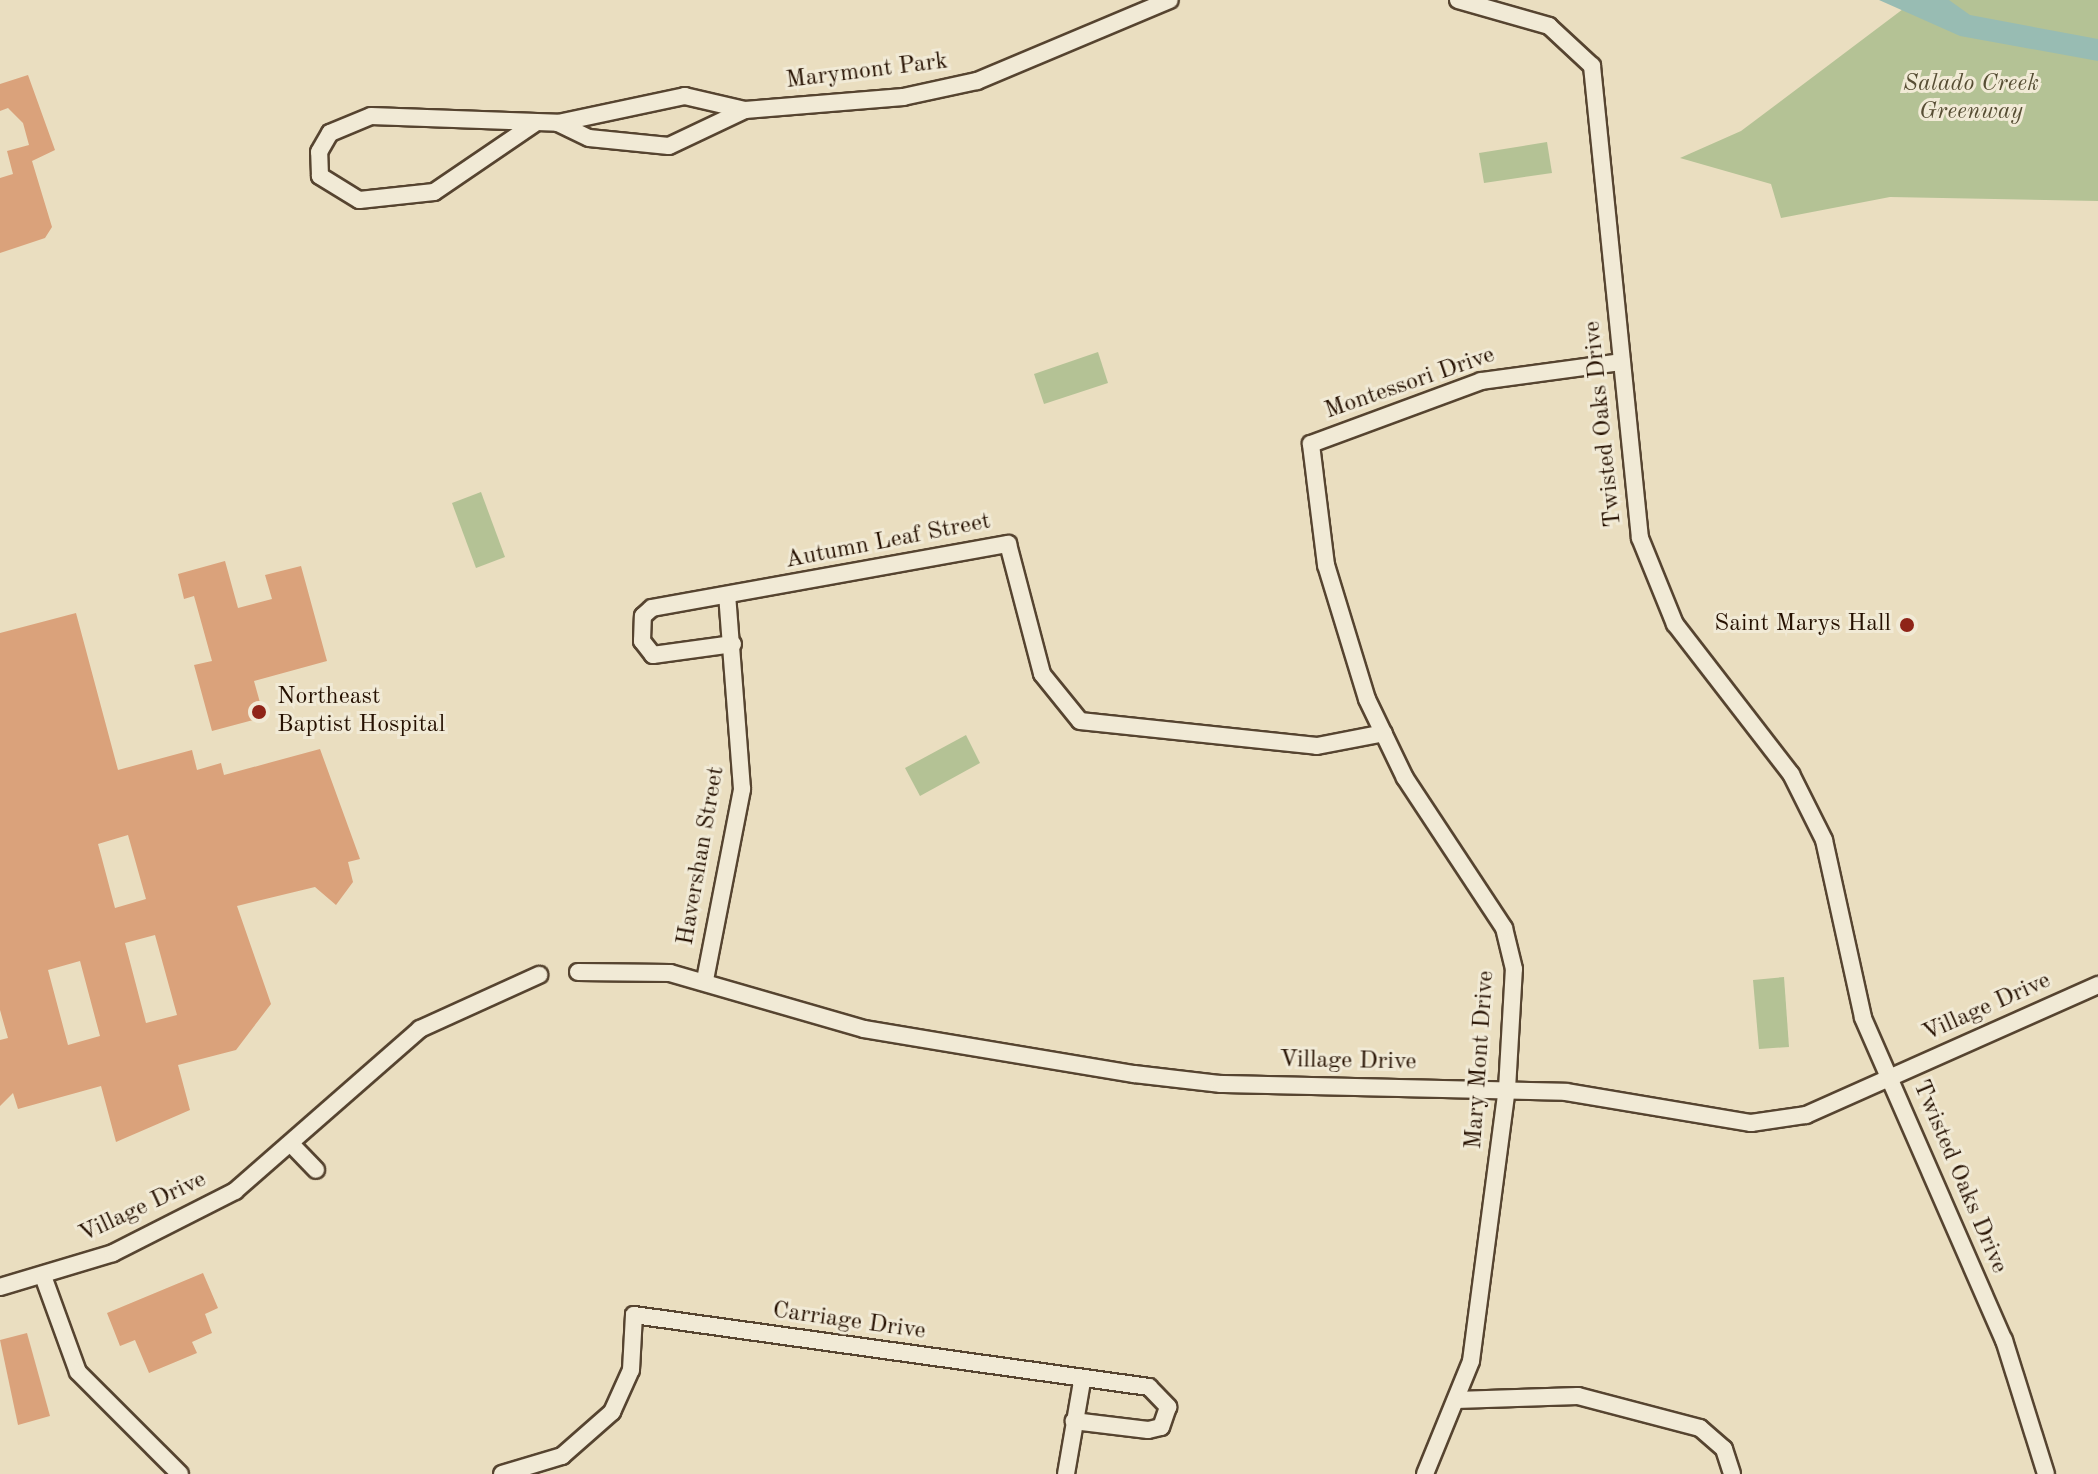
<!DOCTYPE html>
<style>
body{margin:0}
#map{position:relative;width:2098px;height:1474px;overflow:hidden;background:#eadec0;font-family:"Old Standard TT",serif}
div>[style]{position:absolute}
.green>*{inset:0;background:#b4c295}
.water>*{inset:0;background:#98bcb3}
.building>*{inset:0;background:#daa27b}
.roads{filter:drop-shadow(2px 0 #564430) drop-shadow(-2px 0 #564430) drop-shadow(0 2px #564430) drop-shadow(0 -2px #564430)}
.street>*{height:16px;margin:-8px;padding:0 8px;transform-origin:8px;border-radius:8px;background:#f1ead6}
.dots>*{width:22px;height:22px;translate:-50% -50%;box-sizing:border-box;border:4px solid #f1ead6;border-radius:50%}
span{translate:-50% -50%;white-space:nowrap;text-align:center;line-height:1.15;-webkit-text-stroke:6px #f1ead6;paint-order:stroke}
.street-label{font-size:24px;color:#251000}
.park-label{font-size:24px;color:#574e34;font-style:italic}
.poi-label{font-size:24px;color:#251000}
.right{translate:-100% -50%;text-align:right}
.left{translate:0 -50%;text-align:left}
</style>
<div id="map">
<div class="green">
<div style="clip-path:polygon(1915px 0,2098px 0,2098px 201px,1890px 197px,1781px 218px,1771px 184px,1680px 158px,1741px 131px)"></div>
<div style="clip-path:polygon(1547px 142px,1552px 173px,1484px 183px,1479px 153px)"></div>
<div style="clip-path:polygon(1098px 352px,1108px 383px,1044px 404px,1034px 374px)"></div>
<div style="clip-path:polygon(481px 492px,505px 557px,476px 568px,452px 503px)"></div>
<div style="clip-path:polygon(966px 735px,980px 763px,920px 796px,905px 768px)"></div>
<div style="clip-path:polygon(1784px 977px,1789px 1047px,1759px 1049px,1753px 980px)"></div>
</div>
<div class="water">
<div style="clip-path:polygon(1879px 0,1949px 0,1970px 15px,2098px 39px,2098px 61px,1960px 36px)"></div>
</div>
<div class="building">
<div style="clip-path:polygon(28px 75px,55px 150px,32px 161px,52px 227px,45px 238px,0 253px,0 178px,13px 174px,7px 151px,29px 145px,23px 123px,8px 108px,0 111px,0 84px)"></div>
<div style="clip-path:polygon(225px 561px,238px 608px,272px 599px,265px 575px,301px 566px,327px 661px,254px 681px,264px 717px,212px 731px,194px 665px,212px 661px,194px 596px,184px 599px,178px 574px)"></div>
<div style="clip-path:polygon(evenodd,76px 613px,118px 770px,192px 750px,197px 770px,221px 763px,224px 775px,320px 749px,360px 859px,348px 862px,353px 882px,336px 905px,315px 887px,237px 906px,271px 1004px,236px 1050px,178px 1065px,190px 1110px,116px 1142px,101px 1086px,18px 1109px,13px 1093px,0 1106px,0 1040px,8px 1038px,0 1010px,0 633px,76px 613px,128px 835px,146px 899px,115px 908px,98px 844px,128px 835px,76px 613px,155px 935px,177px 1015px,146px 1023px,125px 943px,155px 935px,76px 613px,80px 961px,100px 1036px,68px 1045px,48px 970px,80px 961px)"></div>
<div style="clip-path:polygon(203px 1273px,218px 1308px,205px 1314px,212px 1333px,192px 1342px,197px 1353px,149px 1373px,135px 1340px,120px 1346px,107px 1313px)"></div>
<div style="clip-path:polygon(27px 1333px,50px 1416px,18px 1425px,0 1340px)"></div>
</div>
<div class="roads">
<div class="street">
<div style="left:1458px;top:0;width:95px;rotate:15.9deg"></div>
<div style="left:1549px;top:26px;width:59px;rotate:42.9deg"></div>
<div style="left:1592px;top:66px;width:474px;rotate:84.2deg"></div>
<div style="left:1640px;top:538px;width:93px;rotate:67.9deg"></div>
<div style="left:1675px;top:624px;width:190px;rotate:52.3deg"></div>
<div style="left:1791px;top:774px;width:74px;rotate:63.4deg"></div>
<div style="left:1824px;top:840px;width:182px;rotate:77.6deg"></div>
<div style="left:1863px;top:1018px;width:352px;rotate:66.4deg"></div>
<div style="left:2004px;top:1340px;width:140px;rotate:72.6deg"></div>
<div style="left:745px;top:110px;width:62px;rotate:-166.9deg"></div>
<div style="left:685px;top:96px;width:130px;rotate:168deg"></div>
<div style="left:558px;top:123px;width:34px;rotate:26deg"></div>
<div style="left:589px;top:138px;width:80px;rotate:5.7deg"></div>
<div style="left:669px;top:146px;width:84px;rotate:-25.3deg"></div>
<div style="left:745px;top:110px;width:159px;rotate:-4.7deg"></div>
<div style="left:903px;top:97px;width:76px;rotate:-12.2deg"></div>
<div style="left:977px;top:81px;width:209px;rotate:-22.8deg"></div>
<div style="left:534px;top:124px;width:121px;rotate:145.8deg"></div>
<div style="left:434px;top:192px;width:75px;rotate:173.9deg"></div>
<div style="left:359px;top:200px;width:46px;rotate:-148.4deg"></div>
<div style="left:320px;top:176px;width:24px;rotate:-92deg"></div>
<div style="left:319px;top:152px;width:22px;rotate:-60deg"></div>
<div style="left:330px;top:133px;width:44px;rotate:-22.5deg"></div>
<div style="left:371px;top:116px;width:187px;rotate:2.1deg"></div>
<div style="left:733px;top:644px;width:81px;rotate:172.2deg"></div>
<div style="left:653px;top:655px;width:18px;rotate:-128deg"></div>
<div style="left:642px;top:641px;width:25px;rotate:-88deg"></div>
<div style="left:643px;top:616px;width:12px;rotate:-42deg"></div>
<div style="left:652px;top:608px;width:362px;rotate:-10.2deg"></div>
<div style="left:1008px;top:544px;width:134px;rotate:75.3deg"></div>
<div style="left:1042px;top:674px;width:60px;rotate:51deg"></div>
<div style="left:1080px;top:721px;width:238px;rotate:6deg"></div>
<div style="left:1317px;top:746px;width:68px;rotate:-11deg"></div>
<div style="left:578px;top:972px;width:92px;rotate:0.6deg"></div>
<div style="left:670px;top:973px;width:202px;rotate:16.1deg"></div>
<div style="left:864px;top:1029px;width:274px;rotate:9.5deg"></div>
<div style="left:1134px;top:1074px;width:88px;rotate:6.6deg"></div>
<div style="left:1221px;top:1084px;width:345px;rotate:1.3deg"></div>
<div style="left:1566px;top:1092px;width:188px;rotate:9.5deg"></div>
<div style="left:1751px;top:1123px;width:56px;rotate:-8.3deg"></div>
<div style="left:1806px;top:1115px;width:320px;rotate:-24deg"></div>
<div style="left:705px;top:980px;width:195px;rotate:-79deg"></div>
<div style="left:742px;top:789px;width:194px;rotate:-94.4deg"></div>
<div style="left:293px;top:1146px;width:33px;rotate:46deg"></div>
<div style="left:43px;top:1276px;width:102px;rotate:70deg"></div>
<div style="left:78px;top:1372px;width:144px;rotate:45deg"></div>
<div style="left:0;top:1287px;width:118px;rotate:-16.7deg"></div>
<div style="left:113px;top:1253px;width:137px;rotate:-26.9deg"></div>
<div style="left:235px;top:1191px;width:246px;rotate:-41.2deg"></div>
<div style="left:420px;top:1029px;width:131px;rotate:-24.4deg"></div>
<div style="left:1456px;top:1400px;width:122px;rotate:-1.9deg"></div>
<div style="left:1578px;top:1396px;width:126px;rotate:14.7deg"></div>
<div style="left:1700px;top:1428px;width:32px;rotate:41deg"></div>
<div style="left:1724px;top:1449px;width:26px;rotate:72deg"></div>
<div style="left:502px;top:1474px;width:63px;rotate:-16.7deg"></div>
<div style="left:562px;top:1456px;width:67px;rotate:-41.3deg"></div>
<div style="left:612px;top:1412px;width:46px;rotate:-65.7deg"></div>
<div style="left:631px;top:1370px;width:55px;rotate:-86.9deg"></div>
<div style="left:634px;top:1315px;width:520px;rotate:7.96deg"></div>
<div style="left:1149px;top:1387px;width:28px;rotate:46deg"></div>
<div style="left:1168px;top:1407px;width:21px;rotate:109deg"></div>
<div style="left:1161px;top:1427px;width:13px;rotate:167deg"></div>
<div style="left:1148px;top:1430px;width:75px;rotate:-173.1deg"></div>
<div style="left:1066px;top:1474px;width:94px;rotate:-80.2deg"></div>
<div style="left:1425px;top:1474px;width:122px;rotate:-67.8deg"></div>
<div style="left:1471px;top:1361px;width:274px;rotate:-82.5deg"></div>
<div style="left:1507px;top:1089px;width:120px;rotate:-86.7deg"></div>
<div style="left:1514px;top:969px;width:42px;rotate:-103.7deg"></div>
<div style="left:1504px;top:928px;width:180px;rotate:-123.4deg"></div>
<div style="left:1405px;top:778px;width:88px;rotate:-115.7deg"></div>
<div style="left:1367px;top:699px;width:140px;rotate:-107deg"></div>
<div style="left:1326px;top:565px;width:122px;rotate:-97.1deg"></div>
<div style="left:1311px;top:444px;width:181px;rotate:-20.3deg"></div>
<div style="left:1481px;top:381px;width:142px;rotate:-7.7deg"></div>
</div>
</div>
<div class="dots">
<div style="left:1907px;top:625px;background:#8f2418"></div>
<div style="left:259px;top:712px;background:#8f2418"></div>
</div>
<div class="street-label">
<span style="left:867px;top:72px;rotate:-7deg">Marymont Park</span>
<span style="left:1410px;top:384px;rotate:-19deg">Montessori Drive</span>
<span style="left:1604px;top:424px;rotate:-96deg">Twisted Oaks Drive</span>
<span style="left:888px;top:542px;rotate:-11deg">Autumn Leaf Street</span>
<span style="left:702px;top:856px;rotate:-80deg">Havershan Street</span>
<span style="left:1987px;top:1008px;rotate:-24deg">Village Drive</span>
<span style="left:1481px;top:1060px;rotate:-86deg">Mary Mont Drive</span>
<span style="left:1348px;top:1062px;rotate:1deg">Village Drive</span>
<span style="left:1959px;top:1177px;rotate:67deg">Twisted Oaks Drive</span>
<span style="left:143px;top:1208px;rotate:-25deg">Village Drive</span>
<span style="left:849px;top:1322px;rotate:8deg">Carriage Drive</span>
</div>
<div class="park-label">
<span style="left:1971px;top:99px">Salado Creek<br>Greenway</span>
</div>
<div class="poi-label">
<span class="right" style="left:1891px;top:625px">Saint Marys Hall</span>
<span class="left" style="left:277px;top:712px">Northeast<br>Baptist Hospital</span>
</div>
</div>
